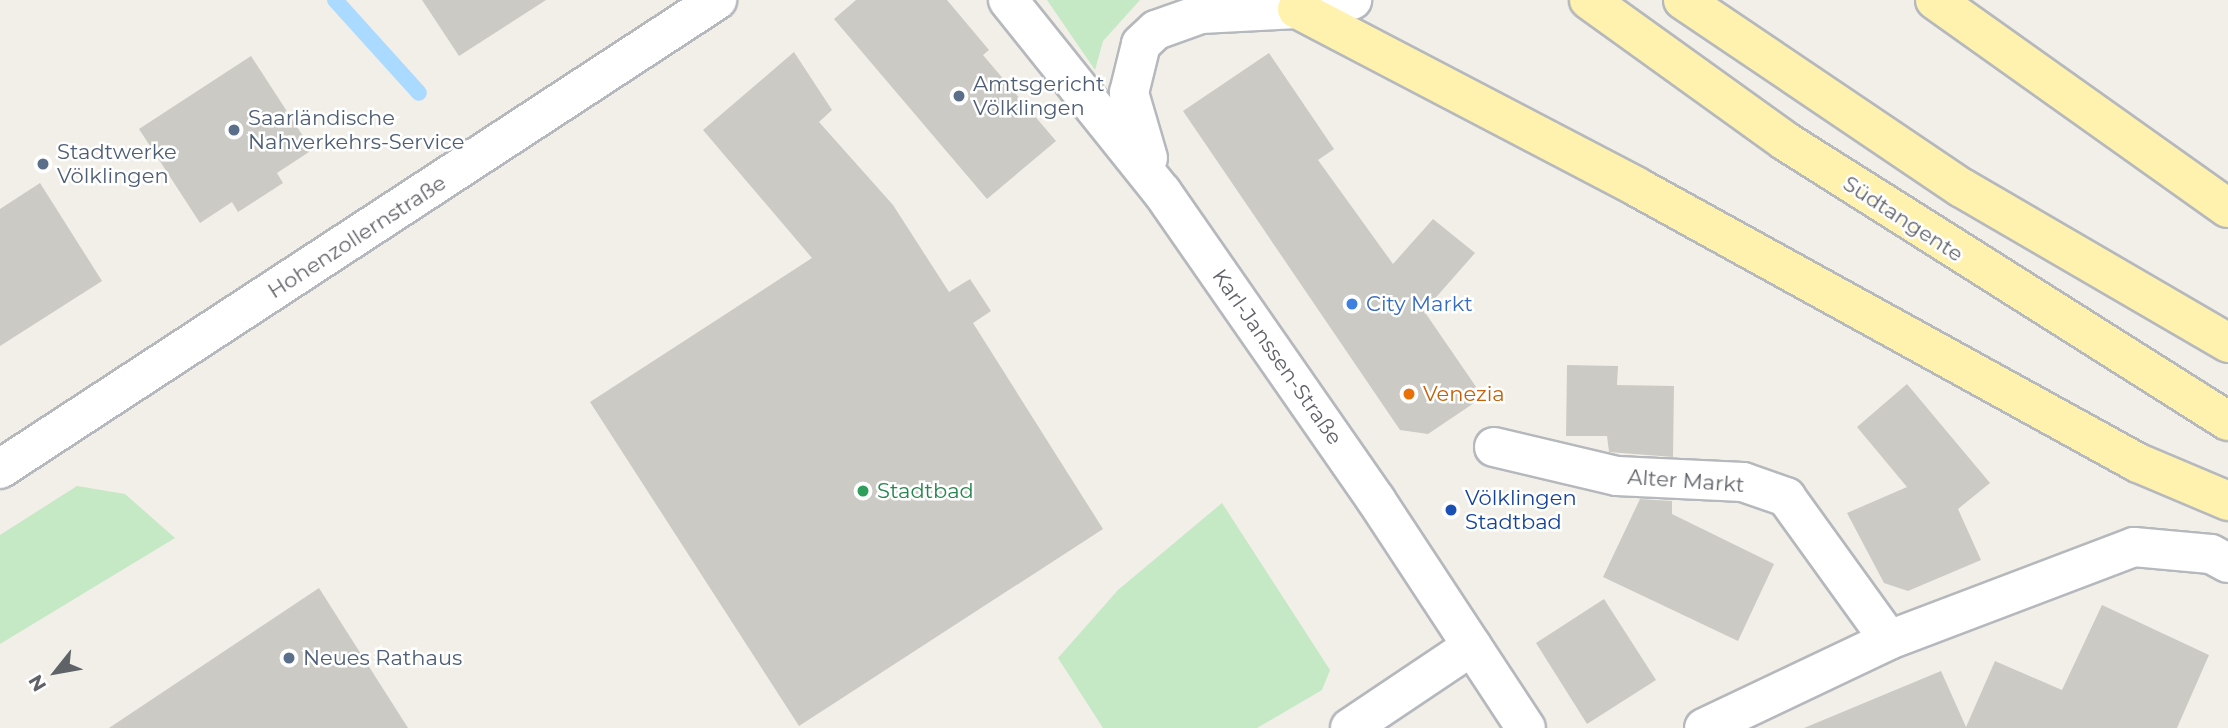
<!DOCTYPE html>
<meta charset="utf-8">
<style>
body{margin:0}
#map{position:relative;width:2228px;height:728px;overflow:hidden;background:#f1efe8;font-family:Montserrat,sans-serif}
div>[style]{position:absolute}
.green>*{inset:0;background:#c5e8c5}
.stream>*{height:16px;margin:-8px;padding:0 8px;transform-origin:8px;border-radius:8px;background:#aadaff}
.building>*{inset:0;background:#cccac5}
.roads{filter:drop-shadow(2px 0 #b5b8bc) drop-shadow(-2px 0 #b5b8bc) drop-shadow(0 2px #b5b8bc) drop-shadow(0 -2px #b5b8bc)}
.minor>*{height:38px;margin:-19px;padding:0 19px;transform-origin:19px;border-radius:19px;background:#fff}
.secondary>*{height:38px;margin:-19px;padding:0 19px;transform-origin:19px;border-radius:19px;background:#fff}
.primary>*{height:38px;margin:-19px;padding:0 19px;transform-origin:19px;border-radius:19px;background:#fff2af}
.dots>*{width:19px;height:19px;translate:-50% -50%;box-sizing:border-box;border:4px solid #fff;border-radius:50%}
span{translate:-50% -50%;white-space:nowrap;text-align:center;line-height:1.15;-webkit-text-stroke:5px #fff;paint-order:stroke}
.service-label{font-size:21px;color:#4e5e75}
.left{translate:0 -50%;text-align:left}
.street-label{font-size:21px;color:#5f6368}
.shop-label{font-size:21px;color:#366cbe}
.food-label{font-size:21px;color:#c56008}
.leisure-label{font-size:21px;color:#27864d}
.transit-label{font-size:21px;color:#164399}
.north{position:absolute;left:21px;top:637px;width:70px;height:70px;-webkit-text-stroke:5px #fff;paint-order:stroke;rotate:239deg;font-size:19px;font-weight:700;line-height:28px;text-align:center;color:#5f6368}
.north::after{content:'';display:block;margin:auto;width:24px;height:32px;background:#5f6368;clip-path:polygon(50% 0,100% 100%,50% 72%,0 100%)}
</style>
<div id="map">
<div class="green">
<div style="clip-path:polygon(1047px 0,1140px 0,1103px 41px,1095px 70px)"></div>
<div style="clip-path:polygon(77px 486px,125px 494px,175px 538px,0 644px,0 535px)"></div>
<div style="clip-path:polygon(1222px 503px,1330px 670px,1322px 690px,1257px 728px,1103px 728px,1058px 658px,1118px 590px)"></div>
</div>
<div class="stream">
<div style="left:335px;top:0;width:125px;rotate:47.9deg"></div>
</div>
<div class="building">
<div style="clip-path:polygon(422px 0,546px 0,459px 56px)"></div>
<div style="clip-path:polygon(856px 0,947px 0,989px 50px,983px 55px,1056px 141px,987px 199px,834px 19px)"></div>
<div style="clip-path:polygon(794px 52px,832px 110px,819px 122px,893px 205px,949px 292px,970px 279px,991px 311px,973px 323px,1103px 529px,799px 726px,590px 402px,812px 258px,703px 130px)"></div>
<div style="clip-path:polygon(1269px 53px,1334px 149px,1318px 160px,1393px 264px,1433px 219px,1475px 253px,1424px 311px,1483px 397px,1428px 434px,1400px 430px,1183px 111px)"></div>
<div style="clip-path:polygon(251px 56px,312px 150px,277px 173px,283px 183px,238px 212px,232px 202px,200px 223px,139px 129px)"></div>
<div style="clip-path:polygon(40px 183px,102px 281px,0 346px,0 209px)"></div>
<div style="clip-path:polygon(1567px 365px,1618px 366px,1617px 385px,1674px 386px,1673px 457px,1609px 452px,1607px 436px,1566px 436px)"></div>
<div style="clip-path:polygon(1907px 384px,1990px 483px,1958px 509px,1981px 560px,1908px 591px,1884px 583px,1847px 513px,1907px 487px,1857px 427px)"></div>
<div style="clip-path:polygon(1640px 499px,1672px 501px,1672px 514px,1774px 564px,1738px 641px,1603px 577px)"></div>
<div style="clip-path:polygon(319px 588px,408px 728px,109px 728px)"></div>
<div style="clip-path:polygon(1604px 599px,1656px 680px,1587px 724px,1536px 643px)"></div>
<div style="clip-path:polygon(2102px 605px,2209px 655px,2177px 728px,1804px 728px,1941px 671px,1966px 727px,1995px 661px,2062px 690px)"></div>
</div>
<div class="roads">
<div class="minor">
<div style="left:1494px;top:447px;width:126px;rotate:13.3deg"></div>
<div style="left:1617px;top:476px;width:126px;rotate:2.7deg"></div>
<div style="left:1743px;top:482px;width:46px;rotate:19.2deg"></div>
<div style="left:1786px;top:497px;width:176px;rotate:54.2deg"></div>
<div style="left:1350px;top:728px;width:147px;rotate:-33.9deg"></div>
<div style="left:1704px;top:728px;width:205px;rotate:-25.4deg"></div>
<div style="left:1889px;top:640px;width:262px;rotate:-20.8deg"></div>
<div style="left:2134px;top:547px;width:77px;rotate:5.2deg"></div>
<div style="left:2211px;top:554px;width:19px;rotate:28deg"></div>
</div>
<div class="secondary">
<div style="left:1008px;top:0;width:246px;rotate:51.3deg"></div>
<div style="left:1162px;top:192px;width:375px;rotate:55.2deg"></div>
<div style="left:1376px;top:500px;width:273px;rotate:56.7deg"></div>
<div style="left:1279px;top:6px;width:18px;rotate:9deg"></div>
<div style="left:1297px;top:9px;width:56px;rotate:-9.3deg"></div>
<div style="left:1148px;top:158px;width:68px;rotate:-106.3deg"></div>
<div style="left:1129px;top:93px;width:50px;rotate:-76.2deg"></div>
<div style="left:1141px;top:44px;width:21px;rotate:-43deg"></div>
<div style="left:1156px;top:30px;width:48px;rotate:-19.6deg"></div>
<div style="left:1201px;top:14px;width:96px;rotate:-3deg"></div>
<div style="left:0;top:469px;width:857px;rotate:-33.19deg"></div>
</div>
<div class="primary">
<div style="left:1589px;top:0;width:241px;rotate:35.7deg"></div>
<div style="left:1785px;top:141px;width:524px;rotate:32.3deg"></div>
<div style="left:1683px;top:0;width:336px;rotate:34deg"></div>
<div style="left:1962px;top:188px;width:308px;rotate:30.2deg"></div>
<div style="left:1935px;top:0;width:359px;rotate:35.4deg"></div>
<div style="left:1297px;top:9px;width:384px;rotate:27.6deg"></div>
<div style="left:1637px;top:187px;width:572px;rotate:28.85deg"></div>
<div style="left:2138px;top:463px;width:98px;rotate:22.9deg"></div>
</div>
</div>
<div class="dots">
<div style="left:959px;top:96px;background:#5c6f8a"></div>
<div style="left:234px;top:130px;background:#5c6f8a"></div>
<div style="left:43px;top:164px;background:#5c6f8a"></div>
<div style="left:1352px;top:304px;background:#3f7fe0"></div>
<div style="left:1409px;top:394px;background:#e8710a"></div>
<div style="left:863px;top:491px;background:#2e9e5b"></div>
<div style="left:1451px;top:510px;background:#1a4fb4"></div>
<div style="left:289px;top:658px;background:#5c6f8a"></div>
</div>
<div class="service-label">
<span class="left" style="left:973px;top:96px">Amtsgericht<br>Völklingen</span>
<span class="left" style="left:248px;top:130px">Saarländische<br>Nahverkehrs-Service</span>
<span class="left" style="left:57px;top:164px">Stadtwerke<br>Völklingen</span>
<span class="left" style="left:303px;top:658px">Neues Rathaus</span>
</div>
<div class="street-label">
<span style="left:1903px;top:219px;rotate:33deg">Südtangente</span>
<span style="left:357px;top:237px;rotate:-33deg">Hohenzollernstraße</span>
<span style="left:1277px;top:357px;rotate:55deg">Karl-Janssen-Straße</span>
<span style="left:1686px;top:481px;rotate:4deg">Alter Markt</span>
</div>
<div class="shop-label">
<span class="left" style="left:1366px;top:304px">City Markt</span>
</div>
<div class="food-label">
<span class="left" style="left:1423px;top:394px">Venezia</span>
</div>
<div class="leisure-label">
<span class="left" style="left:877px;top:491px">Stadtbad</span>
</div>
<div class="transit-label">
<span class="left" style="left:1465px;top:510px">Völklingen<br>Stadtbad</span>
</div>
<div class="north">N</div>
</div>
